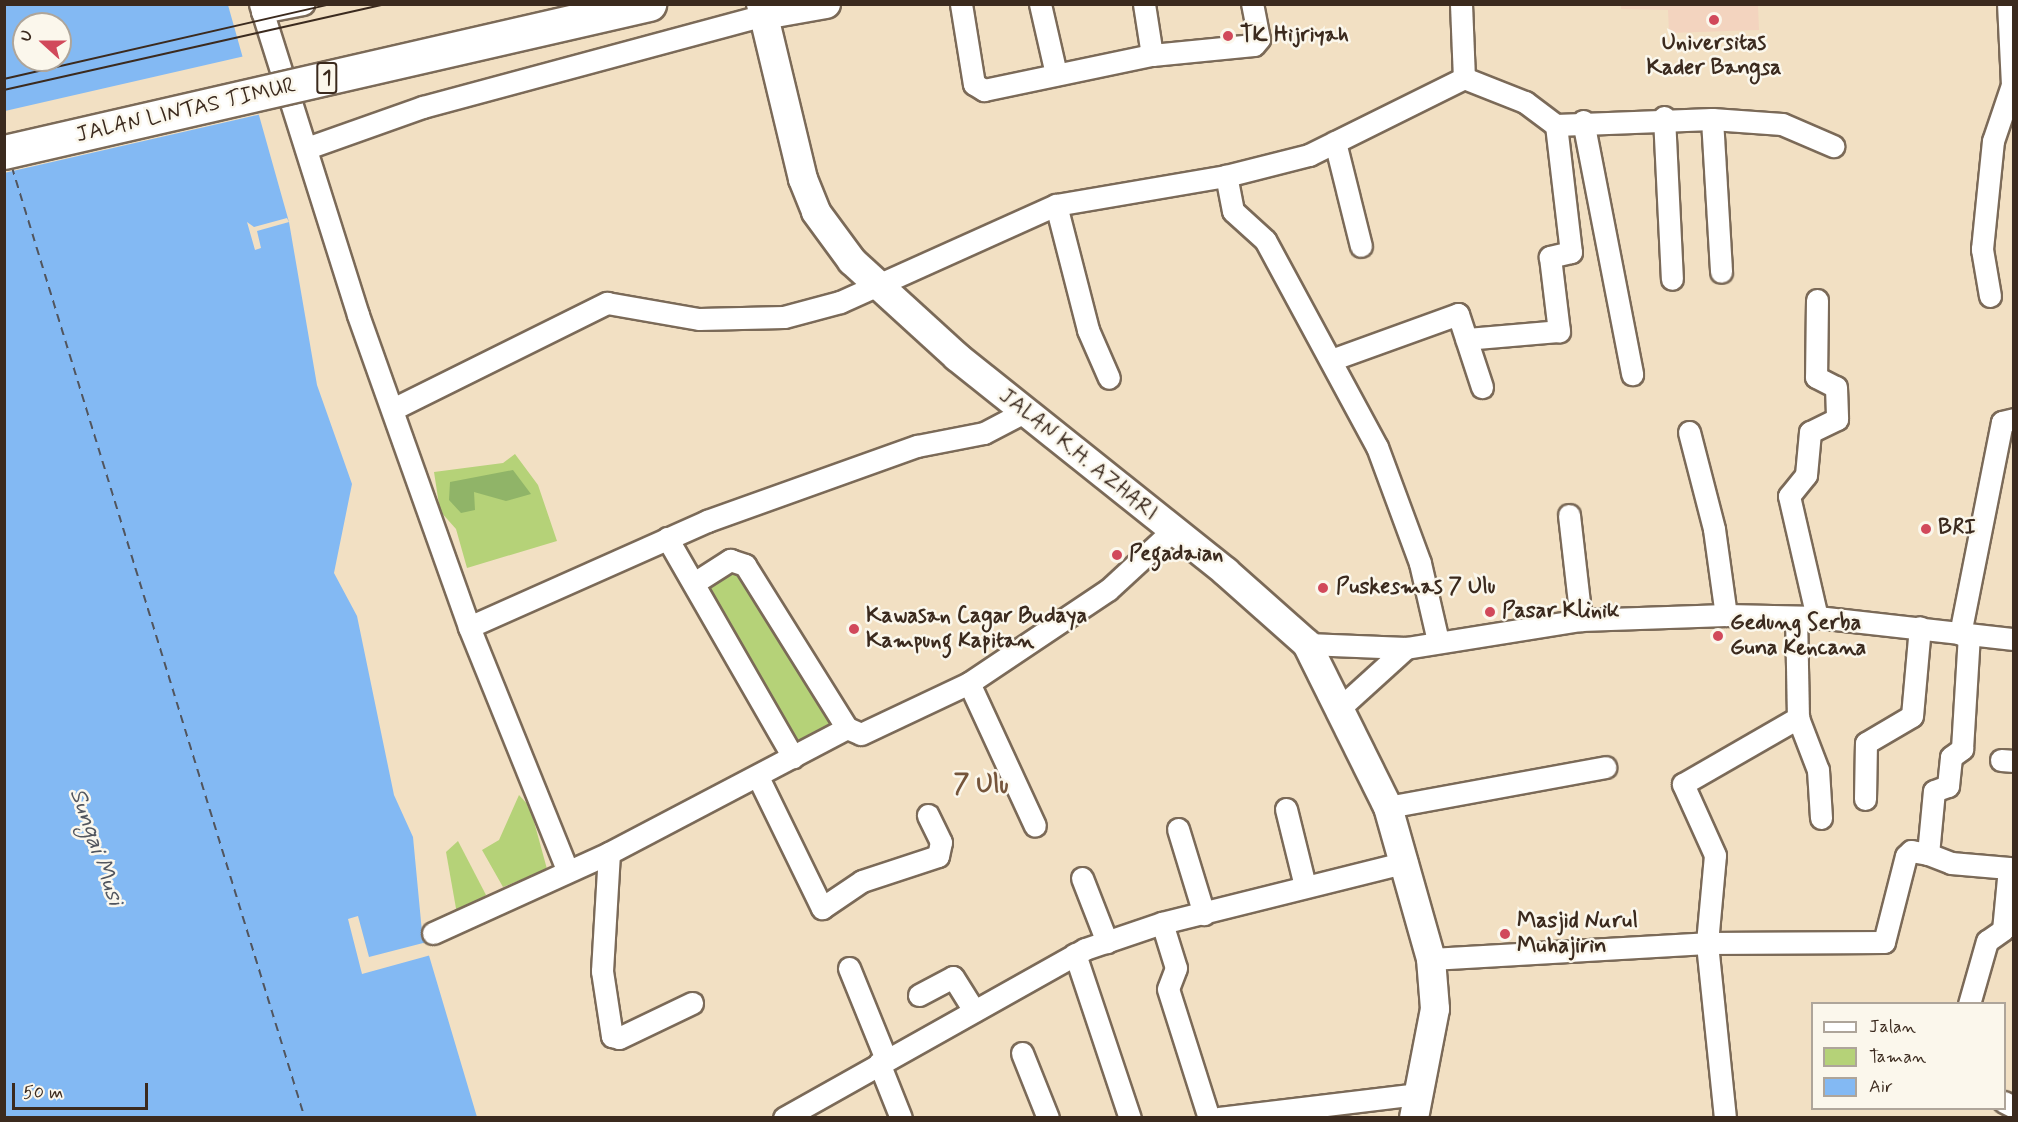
<!DOCTYPE html>
<style>
body{margin:0}
#map{position:relative;width:2018px;height:1122px;overflow:hidden;background:#f2e0c3;font-family:Mynerve,sans-serif}
div>[style]{position:absolute}
.built>*{inset:0;background:#f3d4bf}
.green>*{inset:0;background:#b5d278}
.forest>*{inset:0;background:#90b468}
.water>*{inset:0;background:#83b9f3}
.pier>*{inset:0;background:#f2e0c3}
.ferry>*{height:1.5px;margin-top:-0.75px;transform-origin:0;background:repeating-linear-gradient(90deg,#51555e 0 8px,transparent 0 14px)}
.roads{filter:drop-shadow(2px 0 #7b6a58) drop-shadow(-2px 0 #7b6a58) drop-shadow(0 2px #7b6a58) drop-shadow(0 -2px #7b6a58)}
.street>*{height:21px;margin:-10.5px;padding:0 10.5px;transform-origin:10.5px;border-radius:10.5px;background:#fff}
.secondary>*{height:28px;margin:-14px;padding:0 14px;transform-origin:14px;border-radius:14px;background:#fff}
.tram>*{height:1.5px;margin:-0.75px;padding:0 0.75px;transform-origin:0.75px;border-radius:0.75px;background:#3b2a1e}
.bridges{filter:drop-shadow(2px 0 #7b6a58) drop-shadow(-2px 0 #7b6a58) drop-shadow(0 2px #7b6a58) drop-shadow(0 -2px #7b6a58)}
.highway-bridge>*{height:33px;margin:-16.5px;padding:0 16.5px;transform-origin:16.5px;border-radius:16.5px;background:#fff}
.dots>*{width:16px;height:16px;translate:-50% -50%;box-sizing:border-box;border:3px solid #fbf7ec;border-radius:50%}
span{translate:-50% -50%;white-space:nowrap;text-align:center;line-height:1.15;-webkit-text-stroke:5px #fbf7ec;paint-order:stroke}
.shield-label span{padding:2px 4px;background:#fbf7ec;border:2px solid;border-radius:4px;-webkit-text-stroke-width:0}
.shield-label{font-size:21px;color:#3b2a1e;font-weight:700}
.poi-label{font-size:22px;color:#3b2a1e;font-weight:700}
.left{translate:0 -50%;text-align:left}
.street-label{font-size:22px;color:#3b2a1e}
.water-label{font-size:24px;color:#51555e;font-style:italic}
.quarter-label{font-size:26px;color:#75553b;font-weight:700}
.frame{position:absolute;inset:0;border:6px solid #3b2a1e;pointer-events:none}
.legend{position:absolute;left:1811px;top:1002px;width:195px;height:108px;box-sizing:border-box;background:#fbf7ec;border:2px solid #aea59a;margin:0;padding:8px 10px;list-style:none;font-size:18px;color:#3b2a1e}
.legend li{display:flex;align-items:center;gap:12px;height:30px}
.legend b{width:30px;border:2px solid #aea59a}
.north{position:absolute;left:12px;top:12px;width:60px;height:60px;box-sizing:border-box;background:#fbf7ec;border:2px solid #aea59a;border-radius:50%;rotate:291deg;font-size:16px;font-weight:700;line-height:24px;text-align:center;color:#3b2a1e}
.north::after{content:'';display:block;margin:auto;width:21px;height:27px;background:#d1495b;clip-path:polygon(50% 0,100% 100%,50% 72%,0 100%)}
.scale{position:absolute;left:12px;top:1083px;width:136px;height:27px;box-sizing:border-box;border:3px solid #3b2a1e;border-top:0;padding-left:8px;font-size:18px;line-height:21px;white-space:nowrap;color:#3b2a1e;-webkit-text-stroke:4px #fbf7ec;paint-order:stroke}
</style>
<div id="map">
<div class="built">
<div style="clip-path:polygon(1621px 4px,1758px 5px,1759px 30px,1669px 33px,1668px 10px,1621px 9px)"></div>
</div>
<div class="green">
<div style="clip-path:polygon(515px 454px,538px 485px,557px 541px,467px 568px,456px 529px,440px 511px,434px 472px,503px 463px)"></div>
<div style="clip-path:polygon(738px 567px,835px 720px,799px 744px,706px 587px)"></div>
<div style="clip-path:polygon(519px 795px,530px 807px,547px 869px,503px 887px,482px 850px,499px 840px)"></div>
<div style="clip-path:polygon(458px 841px,486px 895px,457px 914px,446px 852px)"></div>
</div>
<div class="forest">
<div style="clip-path:polygon(513px 470px,531px 494px,506px 501px,474px 492px,475px 510px,461px 513px,449px 500px,450px 482px)"></div>
</div>
<div class="water">
<div style="clip-path:polygon(evenodd,5px 5px,228px 5px,289px 222px,317px 385px,352px 484px,334px 573px,357px 616px,394px 795px,413px 837px,422px 932px,477px 1117px,5px 1118px,5px 5px,24px 24px,60px 24px,60px 60px,24px 60px,24px 24px)"></div>
</div>
<div class="pier">
<div style="clip-path:polygon(245px 56px,262px 114px,4px 173px,5px 111px)"></div>
<div style="clip-path:polygon(287px 218px,289px 222px,257px 231px,261px 248px,255px 250px,247px 222px,254px 227px)"></div>
<div style="clip-path:polygon(358px 916px,369px 957px,427px 942px,431px 955px,362px 974px,348px 919px)"></div>
</div>
<div class="ferry">
<div style="left:12px;top:167px;width:995px;rotate:72.88deg"></div>
</div>
<div class="roads">
<div class="street">
<div style="left:260px;top:4px;width:326px;rotate:72.5deg"></div>
<div style="left:358px;top:315px;width:331px;rotate:70.4deg"></div>
<div style="left:469px;top:627px;width:262px;rotate:68deg"></div>
<div style="left:961px;top:4px;width:81px;rotate:80.8deg"></div>
<div style="left:974px;top:84px;width:12px;rotate:31deg"></div>
<div style="left:984px;top:90px;width:172px;rotate:-11.8deg"></div>
<div style="left:1152px;top:55px;width:52px;rotate:-98.9deg"></div>
<div style="left:1040px;top:4px;width:72px;rotate:77.1deg"></div>
<div style="left:1461px;top:4px;width:74px;rotate:87.7deg"></div>
<div style="left:262px;top:12px;width:42px;rotate:-11deg"></div>
<div style="left:1152px;top:55px;width:102px;rotate:-5.6deg"></div>
<div style="left:1254px;top:45px;width:8px;rotate:-50deg"></div>
<div style="left:1259px;top:39px;width:36px;rotate:-101deg"></div>
<div style="left:1664px;top:117px;width:162px;rotate:87.2deg"></div>
<div style="left:1712px;top:119px;width:70px;rotate:4.1deg"></div>
<div style="left:1782px;top:124px;width:56px;rotate:23.3deg"></div>
<div style="left:1583px;top:121px;width:258px;rotate:79deg"></div>
<div style="left:1556px;top:125px;width:156px;rotate:-2.2deg"></div>
<div style="left:1712px;top:119px;width:153px;rotate:86.6deg"></div>
<div style="left:1335px;top:142px;width:107px;rotate:76deg"></div>
<div style="left:307px;top:148px;width:123px;rotate:-19.5deg"></div>
<div style="left:423px;top:107px;width:353px;rotate:-15.1deg"></div>
<div style="left:1056px;top:205px;width:129px;rotate:75.6deg"></div>
<div style="left:1088px;top:330px;width:52px;rotate:66.4deg"></div>
<div style="left:1990px;top:296px;width:48px;rotate:-99.7deg"></div>
<div style="left:1982px;top:249px;width:109px;rotate:-84.2deg"></div>
<div style="left:1993px;top:141px;width:59px;rotate:-71.3deg"></div>
<div style="left:2012px;top:85px;width:81px;rotate:-92.8deg"></div>
<div style="left:1817px;top:300px;width:77px;rotate:90.7deg"></div>
<div style="left:1816px;top:377px;width:22px;rotate:27deg"></div>
<div style="left:1836px;top:387px;width:32px;rotate:88deg"></div>
<div style="left:1837px;top:419px;width:30px;rotate:154deg"></div>
<div style="left:1810px;top:432px;width:43px;rotate:95.3deg"></div>
<div style="left:1806px;top:475px;width:27px;rotate:129deg"></div>
<div style="left:1789px;top:496px;width:124px;rotate:77deg"></div>
<div style="left:1331px;top:360px;width:135px;rotate:-19.9deg"></div>
<div style="left:1458px;top:314px;width:77px;rotate:71.8deg"></div>
<div style="left:393px;top:409px;width:239px;rotate:-26.4deg"></div>
<div style="left:607px;top:303px;width:93px;rotate:9.9deg"></div>
<div style="left:699px;top:319px;width:85px;rotate:-1.3deg"></div>
<div style="left:784px;top:317px;width:58px;rotate:-15deg"></div>
<div style="left:840px;top:302px;width:237px;rotate:-24.2deg"></div>
<div style="left:1056px;top:205px;width:172px;rotate:-9.7deg"></div>
<div style="left:1689px;top:432px;width:100px;rotate:75.5deg"></div>
<div style="left:1714px;top:529px;width:87px;rotate:82.1deg"></div>
<div style="left:1569px;top:515px;width:106px;rotate:83.5deg"></div>
<div style="left:667px;top:538px;width:253px;rotate:60.1deg"></div>
<div style="left:694px;top:583px;width:43px;rotate:-32.6deg"></div>
<div style="left:730px;top:560px;width:16px;rotate:18deg"></div>
<div style="left:745px;top:565px;width:192px;rotate:58deg"></div>
<div style="left:847px;top:728px;width:15px;rotate:23deg"></div>
<div style="left:861px;top:734px;width:119px;rotate:-25.3deg"></div>
<div style="left:969px;top:683px;width:167px;rotate:-33.8deg"></div>
<div style="left:1108px;top:590px;width:88px;rotate:-42.7deg"></div>
<div style="left:469px;top:627px;width:261px;rotate:-24deg"></div>
<div style="left:707px;top:521px;width:223px;rotate:-19.7deg"></div>
<div style="left:917px;top:446px;width:68px;rotate:-11deg"></div>
<div style="left:984px;top:433px;width:45px;rotate:-27.7deg"></div>
<div style="left:1960px;top:634px;width:216px;rotate:-78.8deg"></div>
<div style="left:2002px;top:422px;width:12px;rotate:-14deg"></div>
<div style="left:1438px;top:641px;width:80px;rotate:-103deg"></div>
<div style="left:1420px;top:563px;width:124px;rotate:-110.3deg"></div>
<div style="left:1377px;top:447px;width:235px;rotate:-118.4deg"></div>
<div style="left:1265px;top:240px;width:43px;rotate:-137.8deg"></div>
<div style="left:1233px;top:211px;width:36px;rotate:-101deg"></div>
<div style="left:1226px;top:176px;width:86px;rotate:-14.2deg"></div>
<div style="left:1309px;top:155px;width:173px;rotate:-26.4deg"></div>
<div style="left:1464px;top:78px;width:66px;rotate:21.5deg"></div>
<div style="left:1525px;top:102px;width:39px;rotate:37deg"></div>
<div style="left:1556px;top:125px;width:128px;rotate:83.3deg"></div>
<div style="left:1571px;top:252px;width:22px;rotate:167deg"></div>
<div style="left:1550px;top:257px;width:75px;rotate:83.1deg"></div>
<div style="left:1559px;top:331px;width:93px;rotate:175.1deg"></div>
<div style="left:1307px;top:644px;width:99px;rotate:2.3deg"></div>
<div style="left:1406px;top:648px;width:177px;rotate:-9.1deg"></div>
<div style="left:1581px;top:620px;width:145px;rotate:-2deg"></div>
<div style="left:1726px;top:615px;width:91px;rotate:1.3deg"></div>
<div style="left:1817px;top:617px;width:198px;rotate:6.4deg"></div>
<div style="left:969px;top:683px;width:157px;rotate:65.2deg"></div>
<div style="left:1341px;top:707px;width:88px;rotate:-42.2deg"></div>
<div style="left:1798px;top:718px;width:56px;rotate:69deg"></div>
<div style="left:1818px;top:770px;width:48px;rotate:86.4deg"></div>
<div style="left:2001px;top:760px;width:13px;rotate:4deg"></div>
<div style="left:758px;top:777px;width:146px;rotate:64deg"></div>
<div style="left:822px;top:908px;width:48px;rotate:-34deg"></div>
<div style="left:862px;top:881px;width:80px;rotate:-18.2deg"></div>
<div style="left:938px;top:856px;width:14px;rotate:-78deg"></div>
<div style="left:941px;top:842px;width:30px;rotate:-116deg"></div>
<div style="left:1865px;top:799px;width:56px;rotate:-89deg"></div>
<div style="left:1866px;top:743px;width:53px;rotate:-30.4deg"></div>
<div style="left:1912px;top:716px;width:89px;rotate:-84.9deg"></div>
<div style="left:1388px;top:807px;width:221px;rotate:-10.4deg"></div>
<div style="left:1286px;top:809px;width:79px;rotate:76.1deg"></div>
<div style="left:1178px;top:829px;width:89px;rotate:73deg"></div>
<div style="left:609px;top:853px;width:118px;rotate:93.4deg"></div>
<div style="left:602px;top:971px;width:66px;rotate:81.3deg"></div>
<div style="left:612px;top:1036px;width:7px;rotate:16deg"></div>
<div style="left:619px;top:1038px;width:81px;rotate:-25.6deg"></div>
<div style="left:1928px;top:854px;width:25px;rotate:21deg"></div>
<div style="left:1951px;top:863px;width:58px;rotate:4.9deg"></div>
<div style="left:2009px;top:868px;width:62px;rotate:95.5deg"></div>
<div style="left:2003px;top:930px;width:19px;rotate:145deg"></div>
<div style="left:1987px;top:941px;width:66px;rotate:105.9deg"></div>
<div style="left:1082px;top:878px;width:69px;rotate:68.7deg"></div>
<div style="left:1162px;top:923px;width:47px;rotate:72.7deg"></div>
<div style="left:1176px;top:968px;width:22px;rotate:111deg"></div>
<div style="left:1168px;top:989px;width:135px;rotate:72.4deg"></div>
<div style="left:433px;top:933px;width:193px;rotate:-24.4deg"></div>
<div style="left:609px;top:853px;width:269px;rotate:-27.7deg"></div>
<div style="left:1075px;top:954px;width:173px;rotate:71.5deg"></div>
<div style="left:1431px;top:959px;width:276px;rotate:-3.3deg"></div>
<div style="left:1707px;top:943px;width:177px;rotate:-0.3deg"></div>
<div style="left:1884px;top:942px;width:89px;rotate:-75.7deg"></div>
<div style="left:1906px;top:856px;width:7px;rotate:-45deg"></div>
<div style="left:1911px;top:851px;width:17px;rotate:10deg"></div>
<div style="left:1928px;top:854px;width:63px;rotate:-84.6deg"></div>
<div style="left:1934px;top:791px;width:15px;rotate:-20deg"></div>
<div style="left:1948px;top:786px;width:29px;rotate:-84deg"></div>
<div style="left:1951px;top:757px;width:14px;rotate:-36deg"></div>
<div style="left:1962px;top:749px;width:114px;rotate:-86.5deg"></div>
<div style="left:849px;top:968px;width:98px;rotate:67.9deg"></div>
<div style="left:919px;top:995px;width:38px;rotate:-28deg"></div>
<div style="left:953px;top:977px;width:40px;rotate:58deg"></div>
<div style="left:1022px;top:1053px;width:70px;rotate:68.2deg"></div>
<div style="left:879px;top:1063px;width:59px;rotate:68.2deg"></div>
<div style="left:2004px;top:1102px;width:11px;rotate:27deg"></div>
<div style="left:784px;top:1118px;width:345px;rotate:-29.3deg"></div>
<div style="left:1085px;top:949px;width:81px;rotate:-18.7deg"></div>
<div style="left:1162px;top:923px;width:252px;rotate:-14deg"></div>
<div style="left:1219px;top:1118px;width:199px;rotate:-6.9deg"></div>
<div style="left:1725px;top:1118px;width:176px;rotate:-95.9deg"></div>
<div style="left:1707px;top:943px;width:88px;rotate:-84.8deg"></div>
<div style="left:1715px;top:855px;width:78px;rotate:-114.3deg"></div>
<div style="left:1683px;top:784px;width:133px;rotate:-29.9deg"></div>
<div style="left:1798px;top:718px;width:100px;rotate:-91.1deg"></div>
</div>
<div class="secondary">
<div style="left:761px;top:4px;width:180px;rotate:76.5deg"></div>
<div style="left:803px;top:179px;width:35px;rotate:68deg"></div>
<div style="left:816px;top:212px;width:61px;rotate:53.7deg"></div>
<div style="left:852px;top:261px;width:142px;rotate:42.4deg"></div>
<div style="left:957px;top:357px;width:344px;rotate:38.6deg"></div>
<div style="left:1226px;top:572px;width:108px;rotate:41.6deg"></div>
<div style="left:1307px;top:644px;width:182px;rotate:63.6deg"></div>
<div style="left:1388px;top:807px;width:158px;rotate:74.2deg"></div>
<div style="left:1431px;top:959px;width:50px;rotate:85.4deg"></div>
<div style="left:1435px;top:1009px;width:111px;rotate:100.9deg"></div>
<div style="left:764px;top:15px;width:63px;rotate:-10.1deg"></div>
</div>
</div>
<div class="tram">
<div style="left:4px;top:79px;width:336px;rotate:-12.9deg"></div>
<div style="left:4px;top:90px;width:391px;rotate:-12.7deg"></div>
</div>
<div class="bridges">
<div class="highway-bridge">
<div style="left:4px;top:152px;width:662px;rotate:-12.92deg"></div>
</div>
</div>
<div class="dots">
<div style="left:1714px;top:20px;background:#d1495b"></div>
<div style="left:1228px;top:36px;background:#d1495b"></div>
<div style="left:1926px;top:529px;background:#d1495b"></div>
<div style="left:1117px;top:555px;background:#d1495b"></div>
<div style="left:1323px;top:588px;background:#d1495b"></div>
<div style="left:1490px;top:612px;background:#d1495b"></div>
<div style="left:854px;top:629px;background:#d1495b"></div>
<div style="left:1718px;top:636px;background:#d1495b"></div>
<div style="left:1505px;top:934px;background:#d1495b"></div>
</div>
<div class="shield-label">
<span style="left:327px;top:78px">1</span>
</div>
<div class="poi-label">
<span class="left" style="left:1240px;top:36px">TK Hijriyah</span>
<span style="left:1714px;top:56px">Universitas<br>Kader Bangsa</span>
<span class="left" style="left:1938px;top:529px">BRI</span>
<span class="left" style="left:1129px;top:555px">Pegadaian</span>
<span class="left" style="left:1336px;top:588px">Puskesmas 7 Ulu</span>
<span class="left" style="left:1502px;top:612px">Pasar Klinik</span>
<span class="left" style="left:866px;top:629px">Kawasan Cagar Budaya<br>Kampung Kapitan</span>
<span class="left" style="left:1730px;top:636px">Gedung Serba<br>Guna Kencana</span>
<span class="left" style="left:1517px;top:934px">Masjid Nurul<br>Muhajirin</span>
</div>
<div class="street-label">
<span style="left:186px;top:111px;rotate:-13deg">JALAN LINTAS TIMUR</span>
<span style="left:1078px;top:455px;rotate:39deg">JALAN K.H. AZHARI</span>
</div>
<div class="water-label">
<span style="left:96px;top:847px;rotate:71deg">Sungai Musi</span>
</div>
<div class="quarter-label">
<span style="left:981px;top:786px">7 Ulu</span>
</div>
<div class="frame"></div>
<ul class="legend">
<li><b style="height:8px;background:#fff"></b>Jalan</li>
<li><b style="height:16px;background:#b5d278"></b>Taman</li>
<li><b style="height:16px;background:#83b9f3"></b>Air</li>
</ul>
<div class="north">U</div>
<div class="scale">50 m</div>
</div>
